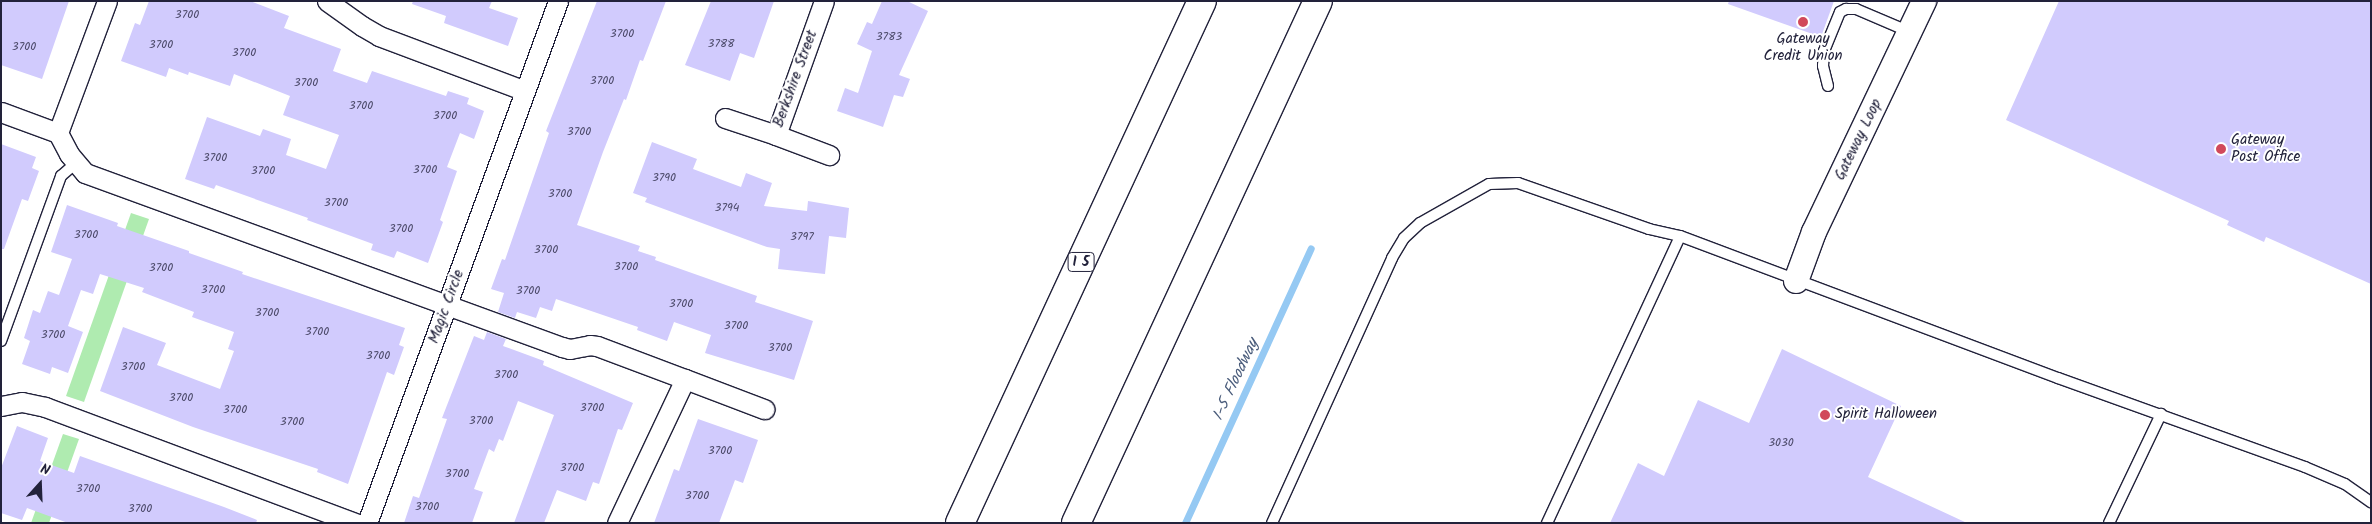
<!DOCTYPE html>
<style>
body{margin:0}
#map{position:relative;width:2372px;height:524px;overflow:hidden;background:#fff;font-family:Kalam,sans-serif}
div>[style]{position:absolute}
.green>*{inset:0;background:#afebb0}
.stream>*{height:7px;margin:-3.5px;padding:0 3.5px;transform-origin:3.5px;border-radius:3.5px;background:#95c9f3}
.building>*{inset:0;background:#d1cbfd}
.roads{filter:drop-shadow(1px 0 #22223b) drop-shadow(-1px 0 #22223b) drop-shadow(0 1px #22223b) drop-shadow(0 -1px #22223b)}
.service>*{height:10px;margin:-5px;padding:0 5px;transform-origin:5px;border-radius:5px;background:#fff}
.minor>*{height:19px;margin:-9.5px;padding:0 9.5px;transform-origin:9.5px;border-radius:9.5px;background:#fff}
.tertiary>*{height:24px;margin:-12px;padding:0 12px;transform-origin:12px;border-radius:12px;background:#fff}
.motorway>*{height:28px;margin:-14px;padding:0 14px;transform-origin:14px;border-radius:14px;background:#fff}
.dots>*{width:14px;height:14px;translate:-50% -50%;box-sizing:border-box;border:2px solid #fff;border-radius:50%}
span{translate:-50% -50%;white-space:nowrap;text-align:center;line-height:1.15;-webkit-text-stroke:4px #fff;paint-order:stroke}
.number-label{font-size:12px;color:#4e4c6c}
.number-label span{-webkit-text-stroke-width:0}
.shield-label span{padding:1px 4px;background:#fff;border:1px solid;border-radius:4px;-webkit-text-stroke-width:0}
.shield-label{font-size:14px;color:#22223b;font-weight:700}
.poi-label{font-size:15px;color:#22223b}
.left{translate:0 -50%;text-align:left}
.street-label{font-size:15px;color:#22223b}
.water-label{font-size:16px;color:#4a5c7b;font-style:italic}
.frame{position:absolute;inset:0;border:2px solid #22223b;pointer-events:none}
.north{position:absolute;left:15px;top:459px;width:50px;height:50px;-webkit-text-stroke:4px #fff;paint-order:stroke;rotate:20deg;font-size:14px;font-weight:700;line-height:20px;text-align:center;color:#22223b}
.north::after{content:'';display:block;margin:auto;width:18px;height:22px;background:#22223b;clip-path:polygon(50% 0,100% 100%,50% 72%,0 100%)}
</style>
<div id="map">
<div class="green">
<div style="clip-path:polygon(131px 213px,149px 219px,84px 402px,66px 396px)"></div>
<div style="clip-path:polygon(63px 434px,79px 439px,49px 523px,31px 523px)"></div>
</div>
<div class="stream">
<div style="left:1185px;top:523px;width:302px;rotate:-65.4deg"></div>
</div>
<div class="building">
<div style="clip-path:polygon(1px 1px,69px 1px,42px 79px,1px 65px)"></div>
<div style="clip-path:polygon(149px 1px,250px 1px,289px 16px,284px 28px,341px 49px,333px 71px,367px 83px,372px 71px,446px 96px,448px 91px,469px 98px,467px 104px,484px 111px,474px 139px,460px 133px,447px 167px,457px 171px,440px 220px,443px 222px,428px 263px,397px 251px,394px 258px,371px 250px,373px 244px,307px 220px,308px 218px,216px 185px,214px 189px,185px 179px,207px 117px,260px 136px,263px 129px,291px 139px,286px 155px,326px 169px,339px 135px,283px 115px,290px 96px,234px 74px,230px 86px,189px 72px,188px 75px,169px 68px,166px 77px,121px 61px,135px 23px,140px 25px)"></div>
<div style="clip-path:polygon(413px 1px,492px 1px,489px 8px,518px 18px,508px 46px,444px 23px,446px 16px,412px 4px)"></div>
<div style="clip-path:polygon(597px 1px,666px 1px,643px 61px,640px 60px,626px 100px,624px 99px,603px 152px,577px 225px,640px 246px,638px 251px,656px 257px,655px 260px,757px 296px,755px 302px,813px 321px,794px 380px,705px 353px,711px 335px,674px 322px,667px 341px,637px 330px,638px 327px,556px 299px,552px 311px,540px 307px,536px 318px,517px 312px,515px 318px,498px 312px,504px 293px,491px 289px,502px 259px,505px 260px,549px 133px,546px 131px)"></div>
<div style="clip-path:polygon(711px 1px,774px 1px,754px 58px,740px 53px,730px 81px,685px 65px)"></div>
<div style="clip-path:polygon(882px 1px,907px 1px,928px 11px,899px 75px,910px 79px,903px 97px,894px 95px,883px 127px,837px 111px,845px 88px,858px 93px,872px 51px,857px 44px,867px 22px,872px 24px)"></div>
<div style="clip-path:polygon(1729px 1px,1834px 1px,1821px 37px,1728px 4px)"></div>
<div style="clip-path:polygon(2059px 1px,2371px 1px,2371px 284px,2266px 237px,2264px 242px,2227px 225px,2229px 221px,2006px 120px)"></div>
<div style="clip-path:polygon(652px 142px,697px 159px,693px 169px,741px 187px,746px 173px,772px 183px,764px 206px,807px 211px,808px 201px,849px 208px,846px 238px,829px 236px,825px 274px,778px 269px,780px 249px,767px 247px,645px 202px,647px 198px,633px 193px)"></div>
<div style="clip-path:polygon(1px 144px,36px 157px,32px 168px,39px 171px,28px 201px,22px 199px,4px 249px,1px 249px)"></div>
<div style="clip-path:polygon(67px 205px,118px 223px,117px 226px,189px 251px,189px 253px,243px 272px,242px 274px,405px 328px,399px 345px,404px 347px,394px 375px,387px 372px,348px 484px,317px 472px,318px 469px,193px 427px,100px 391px,123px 327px,166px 343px,157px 365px,220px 389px,234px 351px,228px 349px,234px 332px,192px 317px,194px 312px,142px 292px,144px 288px,100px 274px,93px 294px,81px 290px,68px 326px,83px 332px,68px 373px,52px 367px,50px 374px,22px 364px,30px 341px,24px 338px,33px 310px,40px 313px,48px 291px,59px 295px,72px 259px,51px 252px)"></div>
<div style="clip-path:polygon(487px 332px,506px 339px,503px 346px,544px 361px,543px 365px,633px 403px,622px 430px,618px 429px,599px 484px,593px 482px,586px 501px,557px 490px,544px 523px,514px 523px,554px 415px,518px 401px,503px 441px,499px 439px,494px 452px,489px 449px,474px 489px,483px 492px,472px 523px,404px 523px,413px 496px,419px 498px,447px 419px,442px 418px,474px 336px,484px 340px)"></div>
<div style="clip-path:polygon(1782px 349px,1901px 406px,1868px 477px,1967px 523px,1610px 523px,1638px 463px,1664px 476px,1698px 400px,1749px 423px)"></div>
<div style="clip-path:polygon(698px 419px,758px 440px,743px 483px,735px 480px,719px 523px,654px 523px,674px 469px,679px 471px)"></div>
<div style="clip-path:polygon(17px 426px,48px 438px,40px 461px,74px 473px,80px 456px,224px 507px,257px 520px,256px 523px,68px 523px,27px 508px,22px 520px,1px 513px,1px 468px)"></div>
</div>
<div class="roads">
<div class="service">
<div style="left:1828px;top:86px;width:21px;rotate:-104deg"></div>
<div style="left:1823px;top:66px;width:15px;rotate:-86deg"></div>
<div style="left:1824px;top:51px;width:42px;rotate:-67.7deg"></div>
<div style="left:1840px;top:12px;width:7px;rotate:-27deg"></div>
<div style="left:1846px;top:9px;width:10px"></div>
<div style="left:1856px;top:9px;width:59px;rotate:23.1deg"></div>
<div style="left:1px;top:341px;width:176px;rotate:-70deg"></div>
<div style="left:61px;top:176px;width:20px;rotate:-41deg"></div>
<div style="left:1272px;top:523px;width:291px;rotate:-65.6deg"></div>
<div style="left:1392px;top:258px;width:23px;rotate:-59deg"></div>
<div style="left:1404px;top:238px;width:22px;rotate:-43deg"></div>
<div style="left:1420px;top:223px;width:79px;rotate:-29.5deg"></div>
<div style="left:1489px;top:184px;width:29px;rotate:-2deg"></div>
<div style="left:1518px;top:183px;width:139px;rotate:19.3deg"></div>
<div style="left:1649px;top:229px;width:32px;rotate:13deg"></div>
<div style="left:1680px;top:236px;width:404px;rotate:20.6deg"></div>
<div style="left:2058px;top:378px;width:263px;rotate:19.8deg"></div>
<div style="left:2305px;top:467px;width:43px;rotate:23deg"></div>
<div style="left:2345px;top:484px;width:32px;rotate:35deg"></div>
<div style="left:1547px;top:523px;width:316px;rotate:-65.1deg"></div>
<div style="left:2109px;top:523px;width:121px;rotate:-64.5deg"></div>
</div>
<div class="minor">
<div style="left:107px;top:1px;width:141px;rotate:110.4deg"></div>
<div style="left:58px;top:133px;width:24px;rotate:62deg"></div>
<div style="left:69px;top:154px;width:25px;rotate:50deg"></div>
<div style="left:85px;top:173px;width:508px;rotate:20.04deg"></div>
<div style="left:562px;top:347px;width:8px;rotate:14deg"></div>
<div style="left:570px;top:349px;width:20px;rotate:-11deg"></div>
<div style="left:590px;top:345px;width:7px;rotate:8deg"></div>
<div style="left:597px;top:346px;width:94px;rotate:20.6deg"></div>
<div style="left:685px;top:379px;width:159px;rotate:115.3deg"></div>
<div style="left:327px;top:1px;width:43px;rotate:35.5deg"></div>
<div style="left:362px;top:26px;width:20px;rotate:30deg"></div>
<div style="left:379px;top:36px;width:156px;rotate:20.6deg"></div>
<div style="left:1px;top:112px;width:61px;rotate:20.2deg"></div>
<div style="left:725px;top:118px;width:54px;rotate:18.4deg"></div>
<div style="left:776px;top:135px;width:142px;rotate:-70.3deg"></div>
<div style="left:776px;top:135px;width:57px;rotate:20.7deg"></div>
<div style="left:685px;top:379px;width:85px;rotate:20.8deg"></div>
<div style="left:1px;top:406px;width:21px;rotate:-11deg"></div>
<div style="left:22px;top:402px;width:24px;rotate:12deg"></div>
<div style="left:45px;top:407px;width:332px;rotate:20.5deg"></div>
<div style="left:367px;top:523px;width:556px;rotate:-69.9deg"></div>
</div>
<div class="tertiary">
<div style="left:1796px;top:281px;width:52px;rotate:-69.8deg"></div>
<div style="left:1814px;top:232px;width:256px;rotate:-64.5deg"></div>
</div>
<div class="motorway">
<div style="left:960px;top:523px;width:575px;rotate:-65.13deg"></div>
<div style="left:1076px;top:523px;width:575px;rotate:-65.13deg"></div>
</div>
</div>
<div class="dots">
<div style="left:1803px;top:22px;background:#d1495b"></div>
<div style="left:2221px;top:149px;background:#d1495b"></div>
<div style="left:1825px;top:415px;background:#d1495b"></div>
</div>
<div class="number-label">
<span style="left:187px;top:15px">3700</span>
<span style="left:622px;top:34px">3700</span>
<span style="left:889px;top:37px">3783</span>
<span style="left:721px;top:44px">3788</span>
<span style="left:161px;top:45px">3700</span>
<span style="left:24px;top:47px">3700</span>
<span style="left:244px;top:53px">3700</span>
<span style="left:602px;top:81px">3700</span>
<span style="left:306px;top:83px">3700</span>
<span style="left:361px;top:106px">3700</span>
<span style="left:445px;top:116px">3700</span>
<span style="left:579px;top:132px">3700</span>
<span style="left:215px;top:158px">3700</span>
<span style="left:425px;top:170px">3700</span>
<span style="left:263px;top:171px">3700</span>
<span style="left:664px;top:178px">3790</span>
<span style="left:560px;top:194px">3700</span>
<span style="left:336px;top:203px">3700</span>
<span style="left:727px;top:208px">3794</span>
<span style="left:401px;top:229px">3700</span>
<span style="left:86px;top:235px">3700</span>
<span style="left:802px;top:237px">3797</span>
<span style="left:546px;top:250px">3700</span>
<span style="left:626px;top:267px">3700</span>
<span style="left:161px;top:268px">3700</span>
<span style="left:213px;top:290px">3700</span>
<span style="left:528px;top:291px">3700</span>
<span style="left:681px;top:304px">3700</span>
<span style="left:267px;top:313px">3700</span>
<span style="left:736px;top:326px">3700</span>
<span style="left:317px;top:332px">3700</span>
<span style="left:53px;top:335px">3700</span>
<span style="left:780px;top:348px">3700</span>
<span style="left:378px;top:356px">3700</span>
<span style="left:133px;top:367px">3700</span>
<span style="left:506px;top:375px">3700</span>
<span style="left:181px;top:398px">3700</span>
<span style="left:592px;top:408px">3700</span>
<span style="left:235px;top:410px">3700</span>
<span style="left:481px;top:421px">3700</span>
<span style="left:292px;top:422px">3700</span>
<span style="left:1781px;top:443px">3030</span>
<span style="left:720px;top:451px">3700</span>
<span style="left:572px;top:468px">3700</span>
<span style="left:457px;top:474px">3700</span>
<span style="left:88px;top:489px">3700</span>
<span style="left:697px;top:496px">3700</span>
<span style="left:427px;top:507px">3700</span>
<span style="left:140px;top:509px">3700</span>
</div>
<div class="shield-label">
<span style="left:1081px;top:262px">I 5</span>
</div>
<div class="poi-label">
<span style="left:1803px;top:48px">Gateway<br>Credit Union</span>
<span class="left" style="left:2231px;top:149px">Gateway<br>Post Office</span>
<span class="left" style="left:1835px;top:415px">Spirit Halloween</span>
</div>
<div class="street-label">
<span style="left:796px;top:79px;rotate:-70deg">Berkshire Street</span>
<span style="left:1859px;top:140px;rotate:-64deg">Gateway Loop</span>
<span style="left:447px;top:307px;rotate:-70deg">Magic Circle</span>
</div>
<div class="water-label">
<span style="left:1236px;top:380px;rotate:-65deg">I-5 Floodway</span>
</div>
<div class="frame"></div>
<div class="north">N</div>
</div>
